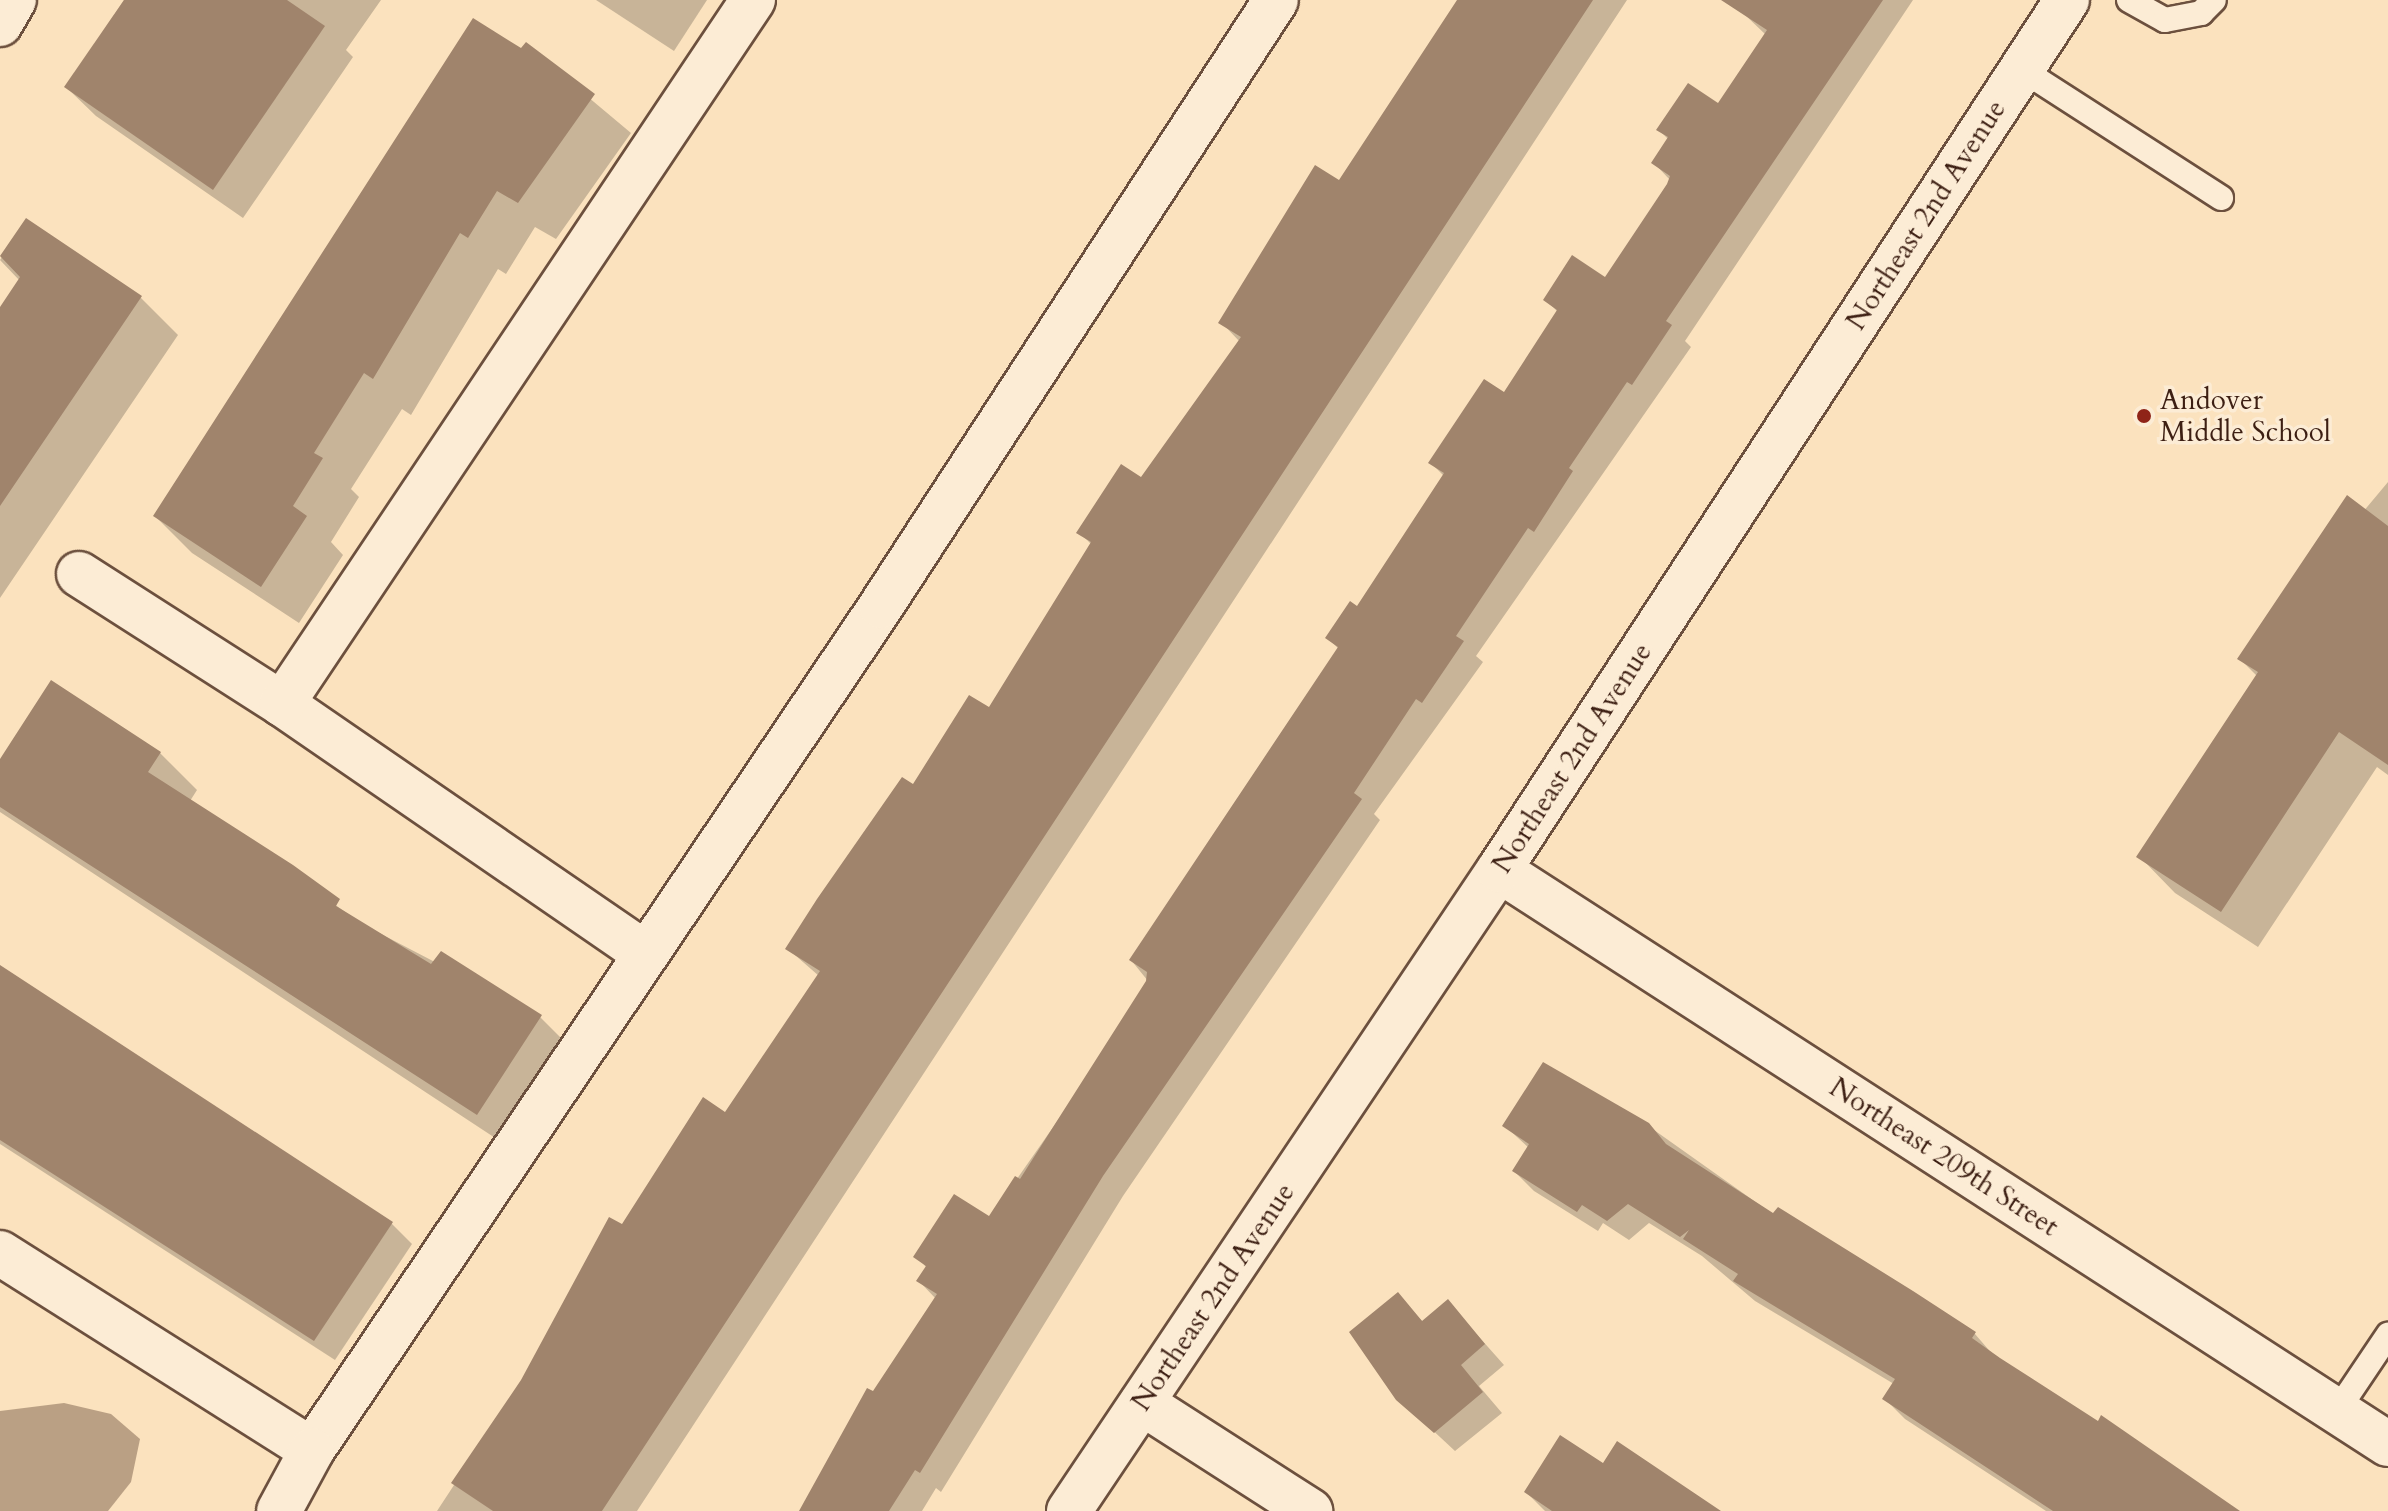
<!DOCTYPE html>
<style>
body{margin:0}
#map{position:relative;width:2388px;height:1511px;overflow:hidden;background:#fbe2be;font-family:Cardo,serif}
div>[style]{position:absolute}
.water>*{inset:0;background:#baa084}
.shadow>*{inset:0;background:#0003}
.building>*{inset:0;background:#a0846c}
.roads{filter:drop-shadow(2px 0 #6c503e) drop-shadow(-2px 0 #6c503e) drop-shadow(0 2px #6c503e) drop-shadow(0 -2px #6c503e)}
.service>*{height:24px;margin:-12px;padding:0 12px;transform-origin:12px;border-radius:12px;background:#fcecd5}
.minor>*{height:44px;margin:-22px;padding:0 22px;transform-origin:22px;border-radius:22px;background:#fcecd5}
.tertiary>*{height:44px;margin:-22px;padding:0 22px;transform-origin:22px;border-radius:22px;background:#fcecd5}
.dots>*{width:22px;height:22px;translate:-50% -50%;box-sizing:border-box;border:4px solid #fcecd5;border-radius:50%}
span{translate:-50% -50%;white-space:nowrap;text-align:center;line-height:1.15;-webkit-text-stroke:7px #fcecd5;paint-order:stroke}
.street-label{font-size:28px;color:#3d1f13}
.poi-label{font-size:28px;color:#3d1f13}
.left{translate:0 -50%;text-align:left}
</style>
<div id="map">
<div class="water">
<div style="clip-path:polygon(64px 1403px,111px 1414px,140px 1439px,131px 1482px,108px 1511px,0 1511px,0 1411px)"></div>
</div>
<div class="shadow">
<div style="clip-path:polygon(124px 0,381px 0,346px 50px,353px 57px,243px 218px,96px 116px,66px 87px)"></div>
<div style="clip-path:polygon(596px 0,707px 0,674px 51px)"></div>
<div style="clip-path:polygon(1459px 0,1627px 0,637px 1511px,437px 1511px,623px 1227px,726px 1115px,819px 976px,788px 949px,914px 787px,989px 710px,1092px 545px,1079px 532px,1141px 480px,1240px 342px,1221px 322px,1339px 183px)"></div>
<div style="clip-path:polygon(1750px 0,1913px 0,1685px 341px,1691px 347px,1476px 656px,1483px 662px,1374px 814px,1380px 820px,1123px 1196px,941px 1492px,936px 1488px,922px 1511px,802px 1511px,868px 1390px,873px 1394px,936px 1299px,918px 1280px,927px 1268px,916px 1256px,989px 1219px,1093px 1070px,1148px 981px,1131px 960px,1339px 649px,1327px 638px,1357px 609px,1444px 476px,1431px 463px,1504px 395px,1558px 312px,1545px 299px,1606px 280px,1670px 180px,1654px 163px,1669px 140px,1659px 130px,1718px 106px,1766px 35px,1742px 12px)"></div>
<div style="clip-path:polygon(526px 45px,631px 133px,556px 239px,535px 227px,506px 274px,498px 269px,411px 415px,402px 409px,351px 489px,359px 497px,331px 542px,343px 555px,299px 623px,192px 553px,155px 516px)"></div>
<div style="clip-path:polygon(26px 221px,141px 298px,178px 335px,0 598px,0 310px,20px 281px,0 260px)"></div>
<div style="clip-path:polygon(2388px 482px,2388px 775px,2377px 767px,2258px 947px,2175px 893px,2139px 856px,2257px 676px,2240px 659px)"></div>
<div style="clip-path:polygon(160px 753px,197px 790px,190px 801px,362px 924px,540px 1017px,577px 1054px,515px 1151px,0 812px,0 763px)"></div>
<div style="clip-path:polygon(0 970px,392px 1224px,412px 1244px,335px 1360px,0 1144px)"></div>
<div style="clip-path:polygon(1647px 1125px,1774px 1215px,1912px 1293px,1975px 1334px,1994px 1356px,2237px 1511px,2046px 1511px,1905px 1419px,1885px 1399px,1894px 1384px,1755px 1301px,1702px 1256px,1649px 1223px,1629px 1240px,1603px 1223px,1598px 1231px,1534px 1191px,1514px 1171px,1529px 1148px,1505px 1126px)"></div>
<div style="clip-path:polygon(1397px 1294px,1424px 1323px,1448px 1302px,1504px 1365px,1479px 1386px,1502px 1413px,1455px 1451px,1398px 1398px)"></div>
<div style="clip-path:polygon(1603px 1466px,1710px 1511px,1545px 1511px,1526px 1492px)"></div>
</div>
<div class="building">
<div style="clip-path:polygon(124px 0,287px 0,325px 26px,213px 190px,64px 87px)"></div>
<div style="clip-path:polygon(1457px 0,1593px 0,602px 1511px,493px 1511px,451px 1483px,521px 1380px,609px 1217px,622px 1224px,703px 1097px,725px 1112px,820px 971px,785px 949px,817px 899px,902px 777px,913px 784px,969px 695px,989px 707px,1091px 542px,1076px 533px,1121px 464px,1141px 477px,1241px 337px,1218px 323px,1315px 165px,1339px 180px)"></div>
<div style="clip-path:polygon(1721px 0,1883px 0,1666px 321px,1672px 325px,1632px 385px,1627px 382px,1569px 468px,1573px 471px,1534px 532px,1528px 528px,1456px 636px,1464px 641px,1422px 703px,1416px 699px,1354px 793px,1362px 799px,1103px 1176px,920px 1473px,915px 1470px,889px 1511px,799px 1511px,867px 1388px,873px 1391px,937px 1294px,916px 1281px,926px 1266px,913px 1257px,954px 1194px,989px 1216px,1015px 1176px,1020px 1179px,1146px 981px,1147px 972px,1129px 960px,1338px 647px,1325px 638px,1350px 601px,1357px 606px,1444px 473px,1428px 463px,1484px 379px,1504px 392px,1557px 310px,1543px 300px,1572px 255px,1605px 277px,1667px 184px,1670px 176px,1651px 163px,1668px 137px,1656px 130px,1688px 83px,1718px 103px,1767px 30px)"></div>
<div style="clip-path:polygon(473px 18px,521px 48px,526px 42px,595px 94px,518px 203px,497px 191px,468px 238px,460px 233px,373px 379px,364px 373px,314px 453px,323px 458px,293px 506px,307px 516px,261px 587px,153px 516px)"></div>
<div style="clip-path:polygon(26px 218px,142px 296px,0 506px,0 307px,20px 277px,0 256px)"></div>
<div style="clip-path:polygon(2347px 495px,2388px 526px,2388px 765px,2339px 732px,2221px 912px,2136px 857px,2258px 672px,2237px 659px)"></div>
<div style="clip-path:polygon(51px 680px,161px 752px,148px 772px,293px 865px,340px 899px,336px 906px,431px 964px,441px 951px,542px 1015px,477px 1115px,0 807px,0 759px)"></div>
<div style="clip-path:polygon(0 965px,393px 1222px,314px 1341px,0 1140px)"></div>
<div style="clip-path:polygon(1543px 1062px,1649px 1123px,1666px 1144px,1773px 1213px,1778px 1207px,1913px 1291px,1976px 1332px,1972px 1338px,2000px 1358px,2098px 1421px,2101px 1415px,2240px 1511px,2053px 1511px,1882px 1399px,1895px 1379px,1733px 1281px,1738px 1274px,1683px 1239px,1689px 1230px,1680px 1237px,1628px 1204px,1607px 1221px,1582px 1205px,1577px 1212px,1512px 1171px,1529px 1144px,1502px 1126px)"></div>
<div style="clip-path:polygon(1398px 1292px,1422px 1321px,1448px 1299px,1485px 1344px,1461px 1365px,1483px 1392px,1434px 1433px,1396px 1400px,1349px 1332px)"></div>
<div style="clip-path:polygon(1560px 1435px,1603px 1463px,1617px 1441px,1721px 1511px,1552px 1511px,1524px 1492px)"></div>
</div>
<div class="roads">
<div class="service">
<div style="left:2129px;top:0;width:41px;rotate:29.1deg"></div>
<div style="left:2165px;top:20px;width:37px;rotate:-11deg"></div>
<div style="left:2201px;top:13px;width:18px;rotate:-45deg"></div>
<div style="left:2021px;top:69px;width:238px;rotate:32.8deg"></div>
<div style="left:2337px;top:1411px;width:92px;rotate:-56.1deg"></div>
</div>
<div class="minor">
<div style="left:0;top:24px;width:28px;rotate:-60deg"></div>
<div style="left:79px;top:574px;width:241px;rotate:32.6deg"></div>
<div style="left:1499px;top:870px;width:1058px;rotate:32.85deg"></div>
<div style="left:646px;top:954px;width:442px;rotate:-145.5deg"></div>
<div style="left:282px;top:704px;width:847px;rotate:-56.22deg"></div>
<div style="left:0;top:1253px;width:369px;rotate:32.3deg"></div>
<div style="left:312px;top:1450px;width:1018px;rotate:-56.01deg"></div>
<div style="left:881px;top:606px;width:723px;rotate:-56.9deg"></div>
<div style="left:1142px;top:1403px;width:200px;rotate:32.7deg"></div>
<div style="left:279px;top:1511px;width:69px;rotate:-61.6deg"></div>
</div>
<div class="tertiary">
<div style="left:1069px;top:1511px;width:772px;rotate:-56.15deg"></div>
<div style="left:1499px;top:870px;width:1039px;rotate:-56.86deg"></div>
</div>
</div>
<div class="dots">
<div style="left:2144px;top:416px;background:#8f2418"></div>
</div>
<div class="street-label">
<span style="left:1926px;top:215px;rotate:-57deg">Northeast 2nd Avenue</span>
<span style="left:1572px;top:758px;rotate:-57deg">Northeast 2nd Avenue</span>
<span style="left:1944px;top:1157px;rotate:33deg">Northeast 209th Street</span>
<span style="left:1213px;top:1297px;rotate:-56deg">Northeast 2nd Avenue</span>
</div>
<div class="poi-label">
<span class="left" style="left:2160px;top:416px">Andover<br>Middle School</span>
</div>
</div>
